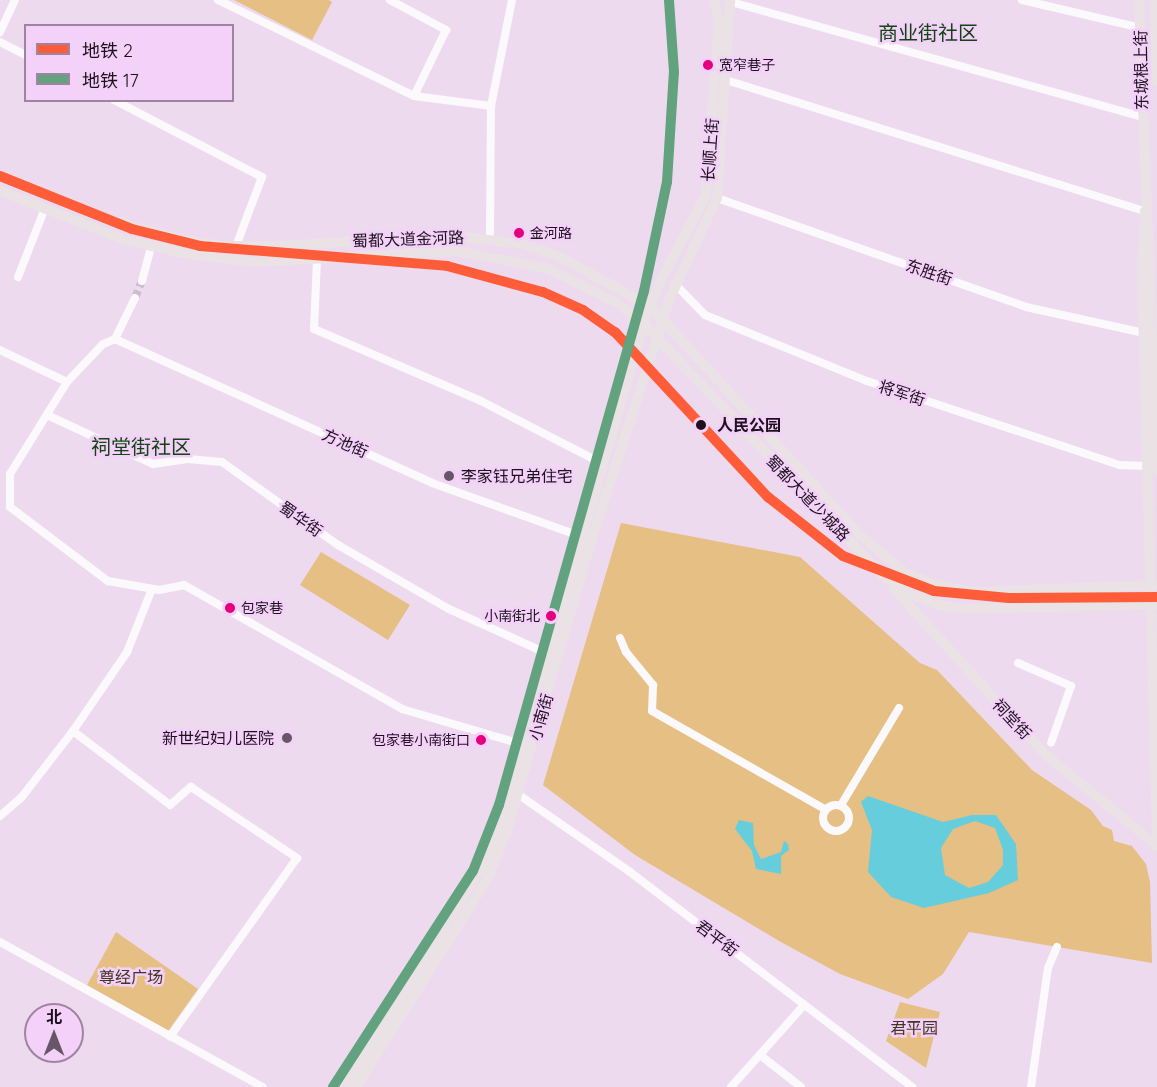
<!DOCTYPE html>
<meta charset="utf-8">
<style>
body{margin:0}
#map{position:relative;width:1157px;height:1087px;overflow:hidden;background:#eddaef;font-family:Quicksand,"Noto Sans SC",sans-serif}
div>[style]{position:absolute}
.green>*{inset:0;background:#e5bf84}
.water>*{inset:0;background:#66cddc}
.minor-tunnel>*{height:8px;margin-top:-4px;transform-origin:0;background:repeating-linear-gradient(90deg,#cebcd0 0 8px,transparent 0 12px)}
.minor>*{height:8px;margin:-4px;padding:0 4px;transform-origin:4px;border-radius:4px;background:#fcf9fd}
.minor>.ring{margin:-4px;padding:0;box-sizing:content-box;background:none;border:8px solid #fcf9fd;border-radius:50%}
.major>*{height:10px;margin:-5px;padding:0 5px;transform-origin:5px;border-radius:5px;background:#eae2e5}
.metro-1>*{height:10px;margin:-5px;padding:0 5px;transform-origin:5px;border-radius:5px;background:#ff5c39}
.metro-2>*{height:10px;margin:-5px;padding:0 5px;transform-origin:5px;border-radius:5px;background:#62a27e}
.dots>*{width:16px;height:16px;translate:-50% -50%;box-sizing:border-box;border:3px solid #f4d1f8;border-radius:50%}
span{translate:-50% -50%;white-space:nowrap;text-align:center;line-height:1.15;-webkit-text-stroke:5px #f4d1f8;paint-order:stroke}
.bus-label{font-size:14px;color:#1d111e}
.left{translate:0 -50%;text-align:left}
.right{translate:-100% -50%;text-align:right}
.street-label{font-size:16px;color:#1d111e}
.stop-label{font-size:16px;color:#1d111e;font-weight:700}
.poi-label{font-size:16px;color:#1d111e}
.park-label{font-size:16px;color:#403621}
.quarter-label{font-size:20px;color:#0f4510}
.legend{position:absolute;left:24px;top:24px;width:210px;height:78px;box-sizing:border-box;background:#f4d1f8;border:2px solid #9e84a1;margin:0;padding:8px 10px;list-style:none;font-size:18px;color:#1d111e}
.legend li{display:flex;align-items:center;gap:12px;height:30px}
.legend b{width:30px;border:2px solid #9e84a1}
.north{position:absolute;left:24px;top:1003px;width:60px;height:60px;box-sizing:border-box;background:#f4d1f8;border:2px solid #9e84a1;border-radius:50%;rotate:0deg;font-size:16px;font-weight:700;line-height:24px;text-align:center;color:#1d111e}
.north::after{content:'';display:block;margin:auto;width:21px;height:27px;background:#665767;clip-path:polygon(50% 0,100% 100%,50% 72%,0 100%)}
</style>
<div id="map">
<div class="green">
<div style="clip-path:polygon(234px 0,329px 0,332px 2px,312px 40px)"></div>
<div style="clip-path:polygon(621px 523px,800px 557px,920px 663px,937px 670px,1032px 770px,1091px 810px,1103px 826px,1112px 830px,1114px 841px,1132px 846px,1146px 864px,1150px 882px,1152px 963px,969px 932px,943px 974px,908px 999px,840px 974px,779px 941px,635px 855px,543px 785px)"></div>
<div style="clip-path:polygon(321px 552px,410px 605px,388px 640px,300px 585px)"></div>
<div style="clip-path:polygon(116px 932px,198px 989px,168px 1031px,87px 985px)"></div>
<div style="clip-path:polygon(900px 1002px,940px 1012px,926px 1068px,886px 1041px)"></div>
</div>
<div class="water">
<div style="clip-path:polygon(evenodd,868px 796px,943px 822px,972px 815px,996px 815px,1016px 844px,1018px 880px,989px 893px,924px 908px,891px 897px,868px 872px,872px 830px,861px 802px,868px 796px,975px 821px,995px 828px,1003px 850px,1003px 865px,988px 882px,969px 888px,945px 875px,941px 848px,953px 829px,975px 821px)"></div>
<div style="clip-path:polygon(739px 820px,753px 823px,754px 845px,761px 859px,781px 852px,784px 841px,788px 844px,789px 850px,781px 856px,781px 874px,756px 869px,752px 851px,735px 829px)"></div>
</div>
<div class="minor-tunnel">
<div style="left:135px;top:298px;width:18px;rotate:-68deg"></div>
</div>
<div class="minor">
<div style="left:218px;top:0;width:218px;rotate:26.1deg"></div>
<div style="left:414px;top:96px;width:78px;rotate:7.4deg"></div>
<div style="left:390px;top:0;width:64px;rotate:28.2deg"></div>
<div style="left:446px;top:30px;width:73px;rotate:115.9deg"></div>
<div style="left:1022px;top:0;width:122px;rotate:13.2deg"></div>
<div style="left:731px;top:2px;width:427px;rotate:15.6deg"></div>
<div style="left:0;top:32px;width:35px;rotate:-65deg"></div>
<div style="left:0;top:42px;width:29px;rotate:27deg"></div>
<div style="left:726px;top:80px;width:439px;rotate:17.4deg"></div>
<div style="left:114px;top:100px;width:167px;rotate:27.5deg"></div>
<div style="left:262px;top:177px;width:74px;rotate:110.6deg"></div>
<div style="left:717px;top:198px;width:328px;rotate:19.4deg"></div>
<div style="left:1026px;top:307px;width:121px;rotate:12.4deg"></div>
<div style="left:490px;top:238px;width:132px;rotate:-89.6deg"></div>
<div style="left:491px;top:106px;width:108px;rotate:-78.8deg"></div>
<div style="left:317px;top:260px;width:69px;rotate:92.5deg"></div>
<div style="left:314px;top:329px;width:182px;rotate:23.3deg"></div>
<div style="left:481px;top:401px;width:135px;rotate:27.3deg"></div>
<div style="left:18px;top:277px;width:74px;rotate:-68.6deg"></div>
<div style="left:142px;top:281px;width:34px;rotate:-75deg"></div>
<div style="left:675px;top:284px;width:43px;rotate:45.9deg"></div>
<div style="left:705px;top:315px;width:175px;rotate:22.2deg"></div>
<div style="left:867px;top:381px;width:266px;rotate:18.4deg"></div>
<div style="left:1119px;top:465px;width:27px;rotate:2deg"></div>
<div style="left:135px;top:298px;width:46px;rotate:116deg"></div>
<div style="left:115px;top:339px;width:13px;rotate:157deg"></div>
<div style="left:103px;top:344px;width:52px;rotate:133.5deg"></div>
<div style="left:67px;top:382px;width:108px;rotate:121.8deg"></div>
<div style="left:10px;top:474px;width:33px;rotate:90deg"></div>
<div style="left:10px;top:507px;width:123px;rotate:37.1deg"></div>
<div style="left:108px;top:581px;width:52px;rotate:10deg"></div>
<div style="left:159px;top:590px;width:25px;rotate:-11deg"></div>
<div style="left:184px;top:585px;width:251px;rotate:29.6deg"></div>
<div style="left:402px;top:709px;width:124px;rotate:16.4deg"></div>
<div style="left:115px;top:339px;width:348px;rotate:24.4deg"></div>
<div style="left:432px;top:483px;width:157px;rotate:19.7deg"></div>
<div style="left:0;top:350px;width:74px;rotate:25.5deg"></div>
<div style="left:47px;top:415px;width:117px;rotate:24.8deg"></div>
<div style="left:153px;top:464px;width:35px;rotate:-8deg"></div>
<div style="left:188px;top:459px;width:34px;rotate:5deg"></div>
<div style="left:222px;top:462px;width:143px;rotate:35.6deg"></div>
<div style="left:338px;top:545px;width:128px;rotate:30deg"></div>
<div style="left:449px;top:609px;width:109px;rotate:24.4deg"></div>
<div style="left:620px;top:638px;width:15px;rotate:67deg"></div>
<div style="left:626px;top:652px;width:43px;rotate:50.7deg"></div>
<div style="left:653px;top:685px;width:26px;rotate:92deg"></div>
<div style="left:652px;top:711px;width:200px;rotate:29.6deg"></div>
<div style="left:1018px;top:663px;width:58px;rotate:23.5deg"></div>
<div style="left:1071px;top:686px;width:60px;rotate:109.3deg"></div>
<div style="left:73px;top:731px;width:122px;rotate:37.3deg"></div>
<div style="left:170px;top:805px;width:28px;rotate:-41deg"></div>
<div style="left:191px;top:787px;width:128px;rotate:33.8deg"></div>
<div style="left:297px;top:858px;width:219px;rotate:125.4deg"></div>
<div style="left:519px;top:795px;width:135px;rotate:34.7deg"></div>
<div style="left:630px;top:872px;width:355px;rotate:37.3deg"></div>
<div style="left:841px;top:805px;width:113px;rotate:-59.1deg"></div>
<div class="ring" style="left:823px;top:805px;width:18px;height:18px"></div>
<div style="left:0;top:816px;width:28px;rotate:-41deg"></div>
<div style="left:21px;top:798px;width:85px;rotate:-52.2deg"></div>
<div style="left:73px;top:731px;width:96px;rotate:-55.6deg"></div>
<div style="left:127px;top:652px;width:68px;rotate:-68.4deg"></div>
<div style="left:0;top:942px;width:300px;rotate:28.9deg"></div>
<div style="left:760px;top:1055px;width:52px;rotate:38deg"></div>
<div style="left:731px;top:1087px;width:110px;rotate:-48.3deg"></div>
<div style="left:1031px;top:1087px;width:120px;rotate:-81.9deg"></div>
<div style="left:1048px;top:968px;width:23px;rotate:-67deg"></div>
</div>
<div class="major">
<div style="left:1139px;top:0;width:471px;rotate:87.8deg"></div>
<div style="left:1155px;top:0;width:81px;rotate:88.6deg"></div>
<div style="left:0;top:175px;width:125px;rotate:22.1deg"></div>
<div style="left:116px;top:222px;width:69px;rotate:15deg"></div>
<div style="left:183px;top:240px;width:40px;rotate:8.5deg"></div>
<div style="left:223px;top:246px;width:60px"></div>
<div style="left:283px;top:246px;width:163px;rotate:-3.9deg"></div>
<div style="left:446px;top:235px;width:77px;rotate:6.8deg"></div>
<div style="left:522px;top:244px;width:40px;rotate:18.9deg"></div>
<div style="left:560px;top:257px;width:102px;rotate:28.6deg"></div>
<div style="left:650px;top:306px;width:311px;rotate:47.5deg"></div>
<div style="left:860px;top:535px;width:56px;rotate:39.9deg"></div>
<div style="left:903px;top:571px;width:32px;rotate:24deg"></div>
<div style="left:932px;top:584px;width:41px;rotate:11.3deg"></div>
<div style="left:972px;top:592px;width:185px;rotate:-2.2deg"></div>
<div style="left:0;top:191px;width:134px;rotate:21.4deg"></div>
<div style="left:125px;top:240px;width:65px;rotate:12.5deg"></div>
<div style="left:188px;top:254px;width:64px;rotate:7.1deg"></div>
<div style="left:252px;top:262px;width:205px;rotate:-3.1deg"></div>
<div style="left:457px;top:251px;width:94px;rotate:11.1deg"></div>
<div style="left:549px;top:269px;width:76px;rotate:26.6deg"></div>
<div style="left:617px;top:303px;width:34px;rotate:38deg"></div>
<div style="left:644px;top:324px;width:346px;rotate:46.5deg"></div>
<div style="left:882px;top:575px;width:24px;rotate:38deg"></div>
<div style="left:901px;top:590px;width:44px;rotate:21.3deg"></div>
<div style="left:942px;top:606px;width:29px;rotate:6deg"></div>
<div style="left:971px;top:609px;width:186px;rotate:-1.5deg"></div>
<div style="left:1145px;top:211px;width:64px;rotate:92.7deg"></div>
<div style="left:1142px;top:275px;width:562px;rotate:88.47deg"></div>
<div style="left:894px;top:589px;width:225px;rotate:47.5deg"></div>
<div style="left:1046px;top:755px;width:144px;rotate:39.3deg"></div>
<div style="left:345px;top:1087px;width:272px;rotate:-58.1deg"></div>
<div style="left:489px;top:856px;width:554px;rotate:-73.76deg"></div>
<div style="left:644px;top:324px;width:47px;rotate:-68.9deg"></div>
<div style="left:661px;top:280px;width:96px;rotate:-62.1deg"></div>
<div style="left:706px;top:195px;width:175px;rotate:-85.8deg"></div>
<div style="left:719px;top:20px;width:21px;rotate:-104deg"></div>
<div style="left:356px;top:1087px;width:245px;rotate:-57.7deg"></div>
<div style="left:487px;top:880px;width:51px;rotate:-68deg"></div>
<div style="left:506px;top:833px;width:303px;rotate:-73.7deg"></div>
<div style="left:591px;top:542px;width:254px;rotate:-72.1deg"></div>
<div style="left:669px;top:300px;width:113px;rotate:-64.8deg"></div>
<div style="left:717px;top:198px;width:198px;rotate:-86.2deg"></div>
</div>
<div class="metro-1">
<div style="left:0;top:176px;width:142px;rotate:21.9deg"></div>
<div style="left:132px;top:229px;width:70px;rotate:14deg"></div>
<div style="left:200px;top:246px;width:248px;rotate:4.6deg"></div>
<div style="left:447px;top:266px;width:99px;rotate:15.2deg"></div>
<div style="left:543px;top:292px;width:44px;rotate:24.2deg"></div>
<div style="left:583px;top:310px;width:39px;rotate:35deg"></div>
<div style="left:615px;top:332px;width:225px;rotate:47.2deg"></div>
<div style="left:768px;top:497px;width:95px;rotate:38.2deg"></div>
<div style="left:843px;top:556px;width:97px;rotate:21deg"></div>
<div style="left:934px;top:591px;width:75px;rotate:5.3deg"></div>
<div style="left:1009px;top:598px;width:148px;rotate:-0.4deg"></div>
</div>
<div class="metro-2">
<div style="left:333px;top:1087px;width:257px;rotate:-57.1deg"></div>
<div style="left:473px;top:871px;width:71px;rotate:-68.5deg"></div>
<div style="left:499px;top:805px;width:534px;rotate:-74.25deg"></div>
<div style="left:644px;top:291px;width:111px;rotate:-78.1deg"></div>
<div style="left:667px;top:182px;width:110px;rotate:-86.4deg"></div>
<div style="left:674px;top:72px;width:72px;rotate:-94deg"></div>
</div>
<div class="dots">
<div style="left:708px;top:65px;background:#e5007d"></div>
<div style="left:519px;top:233px;background:#e5007d"></div>
<div style="left:701px;top:425px;background:#1d111e"></div>
<div style="left:449px;top:476px;background:#665767"></div>
<div style="left:230px;top:608px;background:#e5007d"></div>
<div style="left:551px;top:616px;background:#e5007d"></div>
<div style="left:287px;top:738px;background:#665767"></div>
<div style="left:481px;top:740px;background:#e5007d"></div>
</div>
<div class="bus-label">
<span class="left" style="left:719px;top:65px">宽窄巷子</span>
<span class="left" style="left:530px;top:233px">金河路</span>
<span class="left" style="left:241px;top:608px">包家巷</span>
<span class="right" style="left:540px;top:616px">小南街北</span>
<span class="right" style="left:470px;top:740px">包家巷小南街口</span>
</div>
<div class="street-label">
<span style="left:1141px;top:70px;rotate:-91deg">东城根上街</span>
<span style="left:710px;top:150px;rotate:-86deg">长顺上街</span>
<span style="left:408px;top:239px;rotate:-2deg">蜀都大道金河路</span>
<span style="left:929px;top:272px;rotate:19deg">东胜街</span>
<span style="left:902px;top:393px;rotate:18deg">将军街</span>
<span style="left:345px;top:443px;rotate:24deg">方池街</span>
<span style="left:808px;top:498px;rotate:46deg">蜀都大道少城路</span>
<span style="left:301px;top:519px;rotate:35deg">蜀华街</span>
<span style="left:541px;top:717px;rotate:-74deg">小南街</span>
<span style="left:1012px;top:719px;rotate:47deg">祠堂街</span>
<span style="left:717px;top:938px;rotate:37deg">君平街</span>
</div>
<div class="stop-label">
<span class="left" style="left:717px;top:425px">人民公园</span>
</div>
<div class="poi-label">
<span class="left" style="left:461px;top:476px">李家钰兄弟住宅</span>
<span class="right" style="left:274px;top:738px">新世纪妇儿医院</span>
</div>
<div class="park-label">
<span style="left:131px;top:977px">尊经广场</span>
<span style="left:914px;top:1028px">君平园</span>
</div>
<div class="quarter-label">
<span style="left:928px;top:32px">商业街社区</span>
<span style="left:141px;top:446px">祠堂街社区</span>
</div>
<ul class="legend">
<li><b style="height:8px;background:#ff5c39"></b>地铁 2</li>
<li><b style="height:8px;background:#62a27e"></b>地铁 17</li>
</ul>
<div class="north">北</div>
</div>
